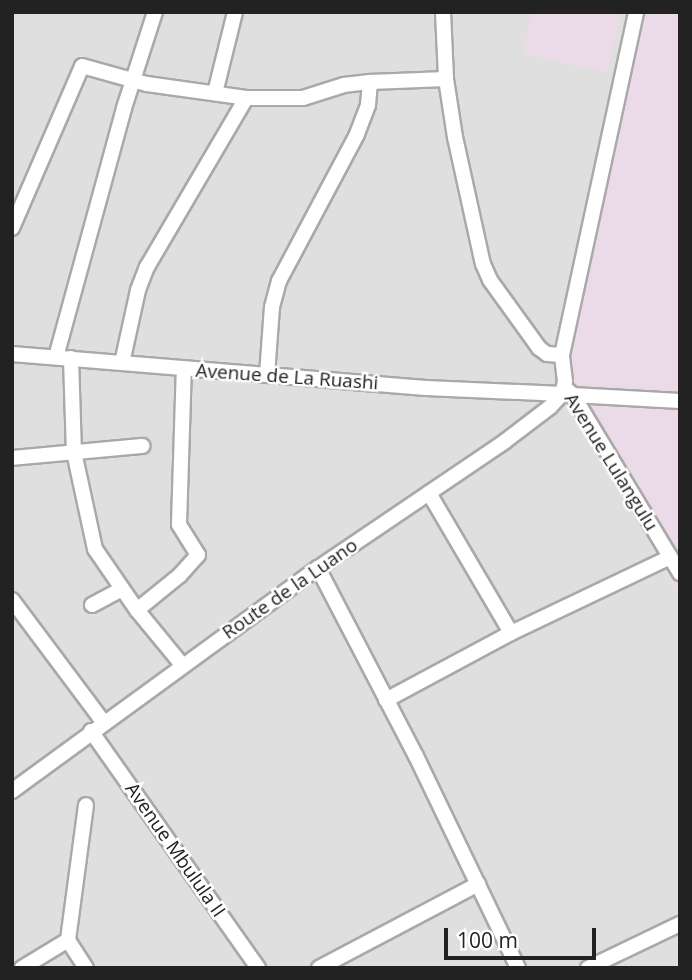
<!DOCTYPE html>
<style>
body{margin:0}
#map{position:relative;width:692px;height:980px;overflow:hidden;background:#f2efe9;font-family:"Open Sans",sans-serif}
div>[style]{position:absolute}
.residential>*{inset:0;background:#e0dfdf}
.industrial>*{inset:0;background:#ebdbe8}
.roads{filter:drop-shadow(2px 0 #a9a9a9) drop-shadow(-2px 0 #a9a9a9) drop-shadow(0 2px #a9a9a9) drop-shadow(0 -2px #a9a9a9)}
.minor>*{height:14px;margin:-7px;padding:0 7px;transform-origin:7px;border-radius:7px;background:#fff}
span{translate:-50% -50%;white-space:nowrap;text-align:center;line-height:1.15;-webkit-text-stroke:5px #fff;paint-order:stroke}
.street-label{font-size:19px;color:#222}
.frame{position:absolute;inset:0;border:14px solid #222;pointer-events:none}
.scale{position:absolute;left:444px;top:928px;width:152px;height:32px;box-sizing:border-box;border:4px solid #222;border-top:0;padding-left:9px;font-size:21px;line-height:24px;white-space:nowrap;color:#222;-webkit-text-stroke:5px #fff;paint-order:stroke}
</style>
<div id="map">
<div class="residential">
<div style="clip-path:polygon(12px 12px,680px 12px,680px 968px,12px 968px)"></div>
</div>
<div class="industrial">
<div style="clip-path:polygon(532px 12px,621px 12px,607px 72px,523px 54px)"></div>
<div style="clip-path:polygon(640px 12px,680px 12px,680px 600px,551px 362px)"></div>
</div>
<div class="roads">
<div class="minor">
<div style="left:443px;top:12px;width:67px;rotate:87.4deg"></div>
<div style="left:446px;top:79px;width:59px;rotate:81.2deg"></div>
<div style="left:455px;top:137px;width:130px;rotate:77.6deg"></div>
<div style="left:483px;top:264px;width:17px;rotate:66deg"></div>
<div style="left:490px;top:280px;width:84px;rotate:54.2deg"></div>
<div style="left:539px;top:348px;width:10px;rotate:37deg"></div>
<div style="left:547px;top:354px;width:15px;rotate:4deg"></div>
<div style="left:215px;top:93px;width:83px;rotate:-76.1deg"></div>
<div style="left:12px;top:228px;width:176px;rotate:-66.6deg"></div>
<div style="left:82px;top:66px;width:67px;rotate:15.5deg"></div>
<div style="left:147px;top:84px;width:100px;rotate:8deg"></div>
<div style="left:246px;top:98px;width:57px"></div>
<div style="left:303px;top:98px;width:43px;rotate:-17.6deg"></div>
<div style="left:344px;top:85px;width:26px;rotate:-7deg"></div>
<div style="left:370px;top:82px;width:76px;rotate:-2.3deg"></div>
<div style="left:12px;top:354px;width:415px;rotate:4.7deg"></div>
<div style="left:426px;top:388px;width:136px;rotate:2.5deg"></div>
<div style="left:56px;top:357px;width:258px;rotate:-74.7deg"></div>
<div style="left:124px;top:108px;width:101px;rotate:-72.1deg"></div>
<div style="left:71px;top:358px;width:94px;rotate:88.2deg"></div>
<div style="left:74px;top:452px;width:99px;rotate:77.8deg"></div>
<div style="left:95px;top:549px;width:74px;rotate:55.5deg"></div>
<div style="left:137px;top:610px;width:72px;rotate:50.6deg"></div>
<div style="left:122px;top:363px;width:75px;rotate:-77.6deg"></div>
<div style="left:138px;top:290px;width:25px;rotate:-69deg"></div>
<div style="left:147px;top:267px;width:196px;rotate:-59.6deg"></div>
<div style="left:267px;top:375px;width:68px;rotate:-85.8deg"></div>
<div style="left:272px;top:307px;width:27px;rotate:-75deg"></div>
<div style="left:279px;top:281px;width:166px;rotate:-62deg"></div>
<div style="left:357px;top:134px;width:31px;rotate:-69deg"></div>
<div style="left:368px;top:105px;width:23px;rotate:-85deg"></div>
<div style="left:564px;top:387px;width:12px;rotate:42deg"></div>
<div style="left:573px;top:395px;width:208px;rotate:59deg"></div>
<div style="left:573px;top:395px;width:107px;rotate:3.2deg"></div>
<div style="left:12px;top:458px;width:131px;rotate:-5.3deg"></div>
<div style="left:429px;top:493px;width:162px;rotate:59.6deg"></div>
<div style="left:318px;top:568px;width:212px;rotate:62.5deg"></div>
<div style="left:416px;top:756px;width:235px;rotate:64.3deg"></div>
<div style="left:12px;top:600px;width:154px;rotate:53.2deg"></div>
<div style="left:92px;top:605px;width:34px;rotate:-28deg"></div>
<div style="left:137px;top:610px;width:55px;rotate:-39.1deg"></div>
<div style="left:180px;top:575px;width:27px;rotate:-48deg"></div>
<div style="left:198px;top:555px;width:36px;rotate:-122deg"></div>
<div style="left:179px;top:524px;width:155px;rotate:-88.2deg"></div>
<div style="left:386px;top:700px;width:142px;rotate:-28.2deg"></div>
<div style="left:511px;top:633px;width:176px;rotate:-25.5deg"></div>
<div style="left:91px;top:731px;width:290px;rotate:54.8deg"></div>
<div style="left:12px;top:791px;width:379px;rotate:-36.1deg"></div>
<div style="left:318px;top:568px;width:225px;rotate:-34.1deg"></div>
<div style="left:504px;top:442px;width:58px;rotate:-37.3deg"></div>
<div style="left:550px;top:407px;width:18px;rotate:-47deg"></div>
<div style="left:562px;top:394px;width:13px;rotate:-77deg"></div>
<div style="left:565px;top:381px;width:26px;rotate:-97deg"></div>
<div style="left:562px;top:355px;width:351px;rotate:-77.8deg"></div>
<div style="left:22px;top:968px;width:54px;rotate:-31.3deg"></div>
<div style="left:86px;top:968px;width:33px;rotate:-123deg"></div>
<div style="left:68px;top:940px;width:136px;rotate:-82.4deg"></div>
<div style="left:319px;top:968px;width:180px;rotate:-27.8deg"></div>
<div style="left:588px;top:968px;width:102px;rotate:-25.6deg"></div>
</div>
</div>
<div class="street-label">
<span style="left:287px;top:377px;rotate:4deg">Avenue de La Ruashi</span>
<span style="left:611px;top:462px;rotate:58deg">Avenue Lulangulu</span>
<span style="left:290px;top:589px;rotate:-35deg">Route de la Luano</span>
<span style="left:175px;top:850px;rotate:55deg">Avenue Mbulula II</span>
</div>
<div class="frame"></div>
<div class="scale">100 m</div>
</div>
